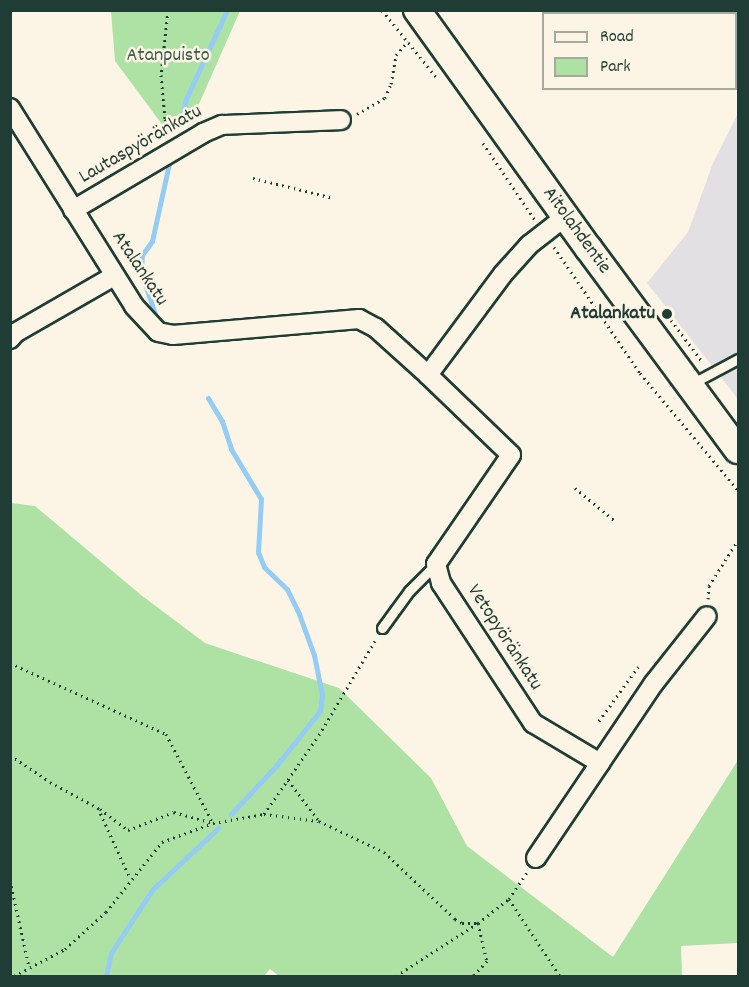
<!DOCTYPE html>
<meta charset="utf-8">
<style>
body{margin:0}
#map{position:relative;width:749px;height:987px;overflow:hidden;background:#fcf5e5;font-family:Dekko,sans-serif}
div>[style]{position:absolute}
.built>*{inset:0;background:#e3e0e4}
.green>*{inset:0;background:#ade2a4}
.stream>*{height:5px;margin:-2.5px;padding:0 2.5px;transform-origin:2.5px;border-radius:2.5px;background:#94ccf3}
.path>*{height:3px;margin-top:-1.5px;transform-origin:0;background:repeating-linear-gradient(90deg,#1f3d34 0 1.5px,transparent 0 6px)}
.roads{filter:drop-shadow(2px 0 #1f3d34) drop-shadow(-2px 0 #1f3d34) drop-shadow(0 2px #1f3d34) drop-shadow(0 -2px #1f3d34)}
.service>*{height:9px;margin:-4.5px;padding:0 4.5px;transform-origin:4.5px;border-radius:4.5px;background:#fcf5e5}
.minor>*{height:18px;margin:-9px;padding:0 9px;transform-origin:9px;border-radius:9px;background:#fcf5e5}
.secondary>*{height:26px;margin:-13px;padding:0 13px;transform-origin:13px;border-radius:13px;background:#fcf5e5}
.dots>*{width:16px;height:16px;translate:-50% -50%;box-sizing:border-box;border:3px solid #fcf5e5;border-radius:50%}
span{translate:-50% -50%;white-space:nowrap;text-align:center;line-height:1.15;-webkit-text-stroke:5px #fcf5e5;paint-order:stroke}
.park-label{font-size:20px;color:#3b5e4a}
.street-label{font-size:20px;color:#1f3d34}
.poi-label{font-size:20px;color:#1f3d34;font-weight:700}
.right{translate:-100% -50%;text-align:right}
.frame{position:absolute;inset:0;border:12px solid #1f3d34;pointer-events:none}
.legend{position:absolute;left:542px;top:12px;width:195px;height:78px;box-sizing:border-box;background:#fcf5e5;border:2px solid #a4ab9e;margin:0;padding:8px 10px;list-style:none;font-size:18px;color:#1f3d34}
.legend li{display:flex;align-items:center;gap:12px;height:30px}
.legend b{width:30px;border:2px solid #a4ab9e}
</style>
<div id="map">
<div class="built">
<div style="clip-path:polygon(738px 113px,738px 399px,647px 283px,688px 232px,713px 163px)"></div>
</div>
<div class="green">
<div style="clip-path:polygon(111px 11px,240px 11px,191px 122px,164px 127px,115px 61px)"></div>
<div style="clip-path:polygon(11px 503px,35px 506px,141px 595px,205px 643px,339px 688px,431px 778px,467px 846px,613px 957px,738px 760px,738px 943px,681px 946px,682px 976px,279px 976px,270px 969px,264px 976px,11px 976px)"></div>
</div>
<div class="stream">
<div style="left:180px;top:123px;width:25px;rotate:-76deg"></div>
<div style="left:186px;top:99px;width:98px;rotate:-65.3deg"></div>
<div style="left:156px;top:317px;width:47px;rotate:-108.4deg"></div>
<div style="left:141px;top:272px;width:17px;rotate:-87deg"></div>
<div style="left:142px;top:255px;width:17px;rotate:-54deg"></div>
<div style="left:152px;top:241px;width:84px;rotate:-77.6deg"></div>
<div style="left:208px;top:398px;width:27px;rotate:59deg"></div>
<div style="left:222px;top:421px;width:29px;rotate:72deg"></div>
<div style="left:231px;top:449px;width:58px;rotate:59deg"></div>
<div style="left:261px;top:499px;width:53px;rotate:93.2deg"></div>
<div style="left:258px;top:552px;width:16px;rotate:68deg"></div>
<div style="left:264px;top:567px;width:32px;rotate:44deg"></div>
<div style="left:287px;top:589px;width:28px;rotate:64deg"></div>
<div style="left:299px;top:614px;width:44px;rotate:69.9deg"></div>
<div style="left:314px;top:655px;width:41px;rotate:78.7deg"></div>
<div style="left:322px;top:695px;width:16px;rotate:97deg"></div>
<div style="left:320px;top:711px;width:70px;rotate:128.7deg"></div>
<div style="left:276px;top:766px;width:66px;rotate:133.2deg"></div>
<div style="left:106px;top:976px;width:24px;rotate:-78deg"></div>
<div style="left:111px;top:953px;width:75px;rotate:-56.9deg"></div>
<div style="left:152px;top:890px;width:91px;rotate:-43.2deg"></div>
</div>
<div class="path">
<div style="left:168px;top:10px;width:65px;rotate:96.1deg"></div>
<div style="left:161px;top:75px;width:44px;rotate:84.8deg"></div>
<div style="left:165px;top:119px;width:13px;rotate:67deg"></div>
<div style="left:382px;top:10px;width:86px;rotate:51.1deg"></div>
<div style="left:357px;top:114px;width:32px;rotate:-30deg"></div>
<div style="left:385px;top:98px;width:15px;rotate:-67deg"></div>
<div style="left:391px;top:84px;width:29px;rotate:-80deg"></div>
<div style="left:396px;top:55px;width:18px;rotate:-49deg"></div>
<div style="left:483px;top:143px;width:93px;rotate:56deg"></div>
<div style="left:253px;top:178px;width:83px;rotate:13.9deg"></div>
<div style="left:554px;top:247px;width:153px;rotate:55.7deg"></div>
<div style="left:640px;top:373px;width:153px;rotate:50.1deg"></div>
<div style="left:671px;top:320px;width:50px;rotate:53.1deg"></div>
<div style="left:575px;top:488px;width:50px;rotate:39.4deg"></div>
<div style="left:708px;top:599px;width:13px;rotate:-86deg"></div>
<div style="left:709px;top:586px;width:54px;rotate:-57.8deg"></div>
<div style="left:10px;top:663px;width:171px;rotate:24.5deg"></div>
<div style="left:166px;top:734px;width:101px;rotate:62.2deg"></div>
<div style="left:599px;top:721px;width:67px;rotate:-54.2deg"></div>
<div style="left:10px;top:755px;width:48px;rotate:34deg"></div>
<div style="left:50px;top:782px;width:55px;rotate:28.4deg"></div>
<div style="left:98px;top:808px;width:77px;rotate:65.4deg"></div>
<div style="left:288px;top:780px;width:51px;rotate:52.9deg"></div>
<div style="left:100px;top:809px;width:35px;rotate:37deg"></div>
<div style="left:128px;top:830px;width:49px;rotate:-21.4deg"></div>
<div style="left:174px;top:812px;width:41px;rotate:15.8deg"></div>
<div style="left:264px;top:814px;width:96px;rotate:-55.2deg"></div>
<div style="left:319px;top:735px;width:112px;rotate:-59.3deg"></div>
<div style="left:10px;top:880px;width:89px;rotate:77.7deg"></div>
<div style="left:509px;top:899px;width:92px;rotate:56.5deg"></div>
<div style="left:14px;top:976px;width:58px;rotate:-27.9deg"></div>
<div style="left:65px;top:949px;width:55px;rotate:-42.1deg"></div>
<div style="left:106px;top:912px;width:90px;rotate:-51.3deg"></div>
<div style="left:162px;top:842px;width:54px;rotate:-20.4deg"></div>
<div style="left:213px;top:823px;width:52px;rotate:-10deg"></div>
<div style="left:264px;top:814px;width:55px;rotate:7.3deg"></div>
<div style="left:319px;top:821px;width:72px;rotate:25.5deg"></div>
<div style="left:384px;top:852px;width:98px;rotate:43.3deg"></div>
<div style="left:455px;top:919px;width:8px;rotate:30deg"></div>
<div style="left:462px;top:923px;width:16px"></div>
<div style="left:478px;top:923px;width:39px;rotate:77deg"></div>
<div style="left:487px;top:961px;width:21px;rotate:133deg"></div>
<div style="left:396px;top:976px;width:98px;rotate:-32.9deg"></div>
<div style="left:478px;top:923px;width:39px;rotate:-38deg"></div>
<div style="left:509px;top:899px;width:32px;rotate:-56deg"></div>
</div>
<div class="roads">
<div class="service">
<div style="left:604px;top:10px;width:4px;rotate:76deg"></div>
<div style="left:693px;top:383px;width:51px;rotate:-28.1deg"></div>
<div style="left:382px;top:628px;width:46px;rotate:-53.9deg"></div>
<div style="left:409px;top:591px;width:38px;rotate:-45deg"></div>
</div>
<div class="minor">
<div style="left:10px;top:108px;width:234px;rotate:57.9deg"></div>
<div style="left:134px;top:306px;width:35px;rotate:47deg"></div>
<div style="left:158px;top:332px;width:15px;rotate:11deg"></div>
<div style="left:173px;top:335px;width:187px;rotate:-4.9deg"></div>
<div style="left:359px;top:319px;width:19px;rotate:28deg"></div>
<div style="left:376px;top:328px;width:70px;rotate:42.1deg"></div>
<div style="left:428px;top:375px;width:126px;rotate:-53.4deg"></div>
<div style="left:503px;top:274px;width:39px;rotate:-48deg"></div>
<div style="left:529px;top:245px;width:46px;rotate:-37.9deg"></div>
<div style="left:73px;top:210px;width:151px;rotate:-30.6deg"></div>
<div style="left:203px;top:133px;width:21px;rotate:-23deg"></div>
<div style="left:222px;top:125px;width:119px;rotate:-2.4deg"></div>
<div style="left:10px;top:339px;width:8px;rotate:-50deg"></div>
<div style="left:15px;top:333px;width:114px;rotate:-29.9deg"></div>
<div style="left:428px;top:375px;width:115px;rotate:43.9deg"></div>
<div style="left:511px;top:455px;width:132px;rotate:124.5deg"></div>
<div style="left:436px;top:564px;width:20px;rotate:75deg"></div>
<div style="left:441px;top:583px;width:168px;rotate:56.7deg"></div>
<div style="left:533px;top:723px;width:78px;rotate:30.8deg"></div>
<div style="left:600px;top:763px;width:97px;rotate:-56deg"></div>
<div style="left:654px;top:683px;width:85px;rotate:-51.7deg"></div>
<div style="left:536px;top:858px;width:115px;rotate:-56deg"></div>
</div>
<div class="secondary">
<div style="left:417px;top:10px;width:294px;rotate:54.3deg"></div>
<div style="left:589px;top:249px;width:250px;rotate:53.5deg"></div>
</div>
</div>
<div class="dots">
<div style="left:667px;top:314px;background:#1f3d34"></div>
</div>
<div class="park-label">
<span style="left:168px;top:56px">Atanpuisto</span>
</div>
<div class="street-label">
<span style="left:141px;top:145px;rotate:-30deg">Lautaspyöränkatu</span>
<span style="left:576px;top:231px;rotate:54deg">Aitolahdentie</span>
<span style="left:139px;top:269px;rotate:56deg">Atalankatu</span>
<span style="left:504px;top:638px;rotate:57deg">Vetopyöränkatu</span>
</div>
<div class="poi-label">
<span class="right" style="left:655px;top:314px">Atalankatu</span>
</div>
<div class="frame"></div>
<ul class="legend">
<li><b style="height:8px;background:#fcf5e5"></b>Road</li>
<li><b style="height:16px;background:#ade2a4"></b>Park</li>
</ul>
</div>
